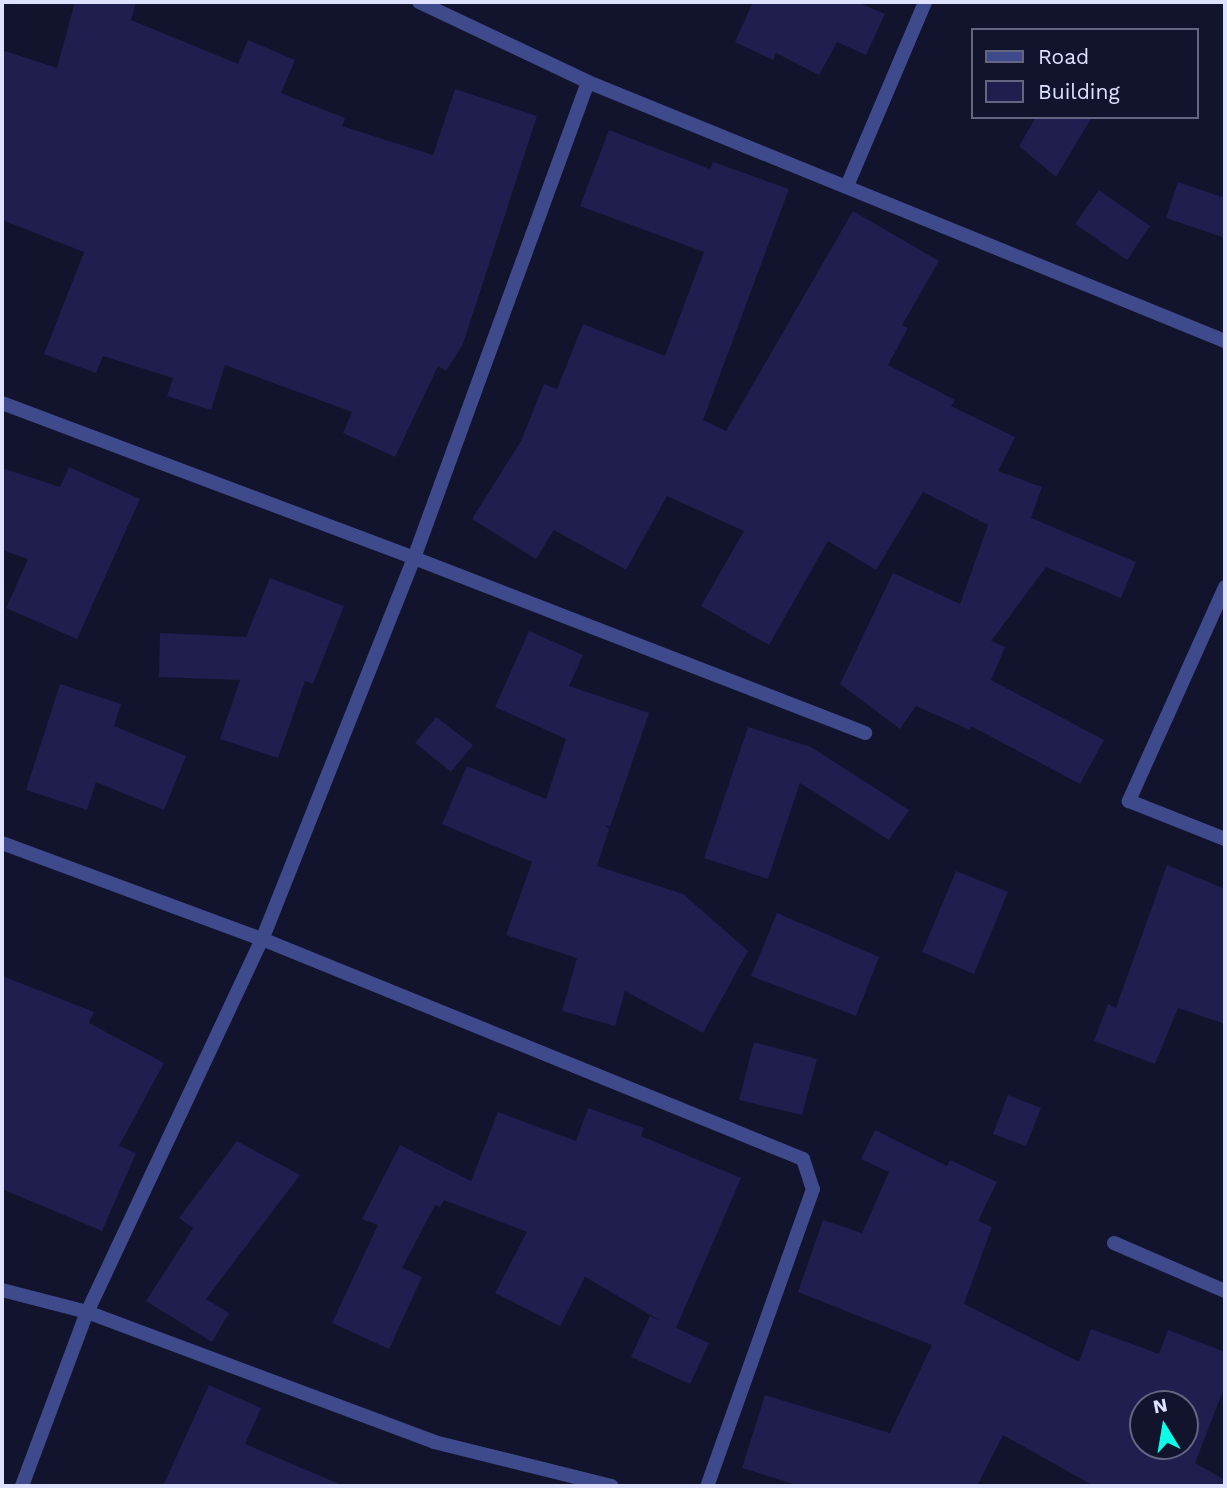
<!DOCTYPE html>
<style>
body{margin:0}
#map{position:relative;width:1227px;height:1488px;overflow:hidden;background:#12132d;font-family:"Work Sans",sans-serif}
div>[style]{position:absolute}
.building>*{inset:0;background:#1f1e4e}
.street>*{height:14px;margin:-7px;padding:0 7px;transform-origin:7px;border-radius:7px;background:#3e4a8b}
span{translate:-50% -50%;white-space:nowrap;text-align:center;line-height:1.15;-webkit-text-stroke:5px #12132d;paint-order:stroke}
.frame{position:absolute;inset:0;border:4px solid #dee1ff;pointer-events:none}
.legend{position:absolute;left:971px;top:28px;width:228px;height:91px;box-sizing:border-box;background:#12132d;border:2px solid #646581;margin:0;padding:9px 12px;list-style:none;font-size:21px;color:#dee1ff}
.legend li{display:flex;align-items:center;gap:14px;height:35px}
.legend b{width:35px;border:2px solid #646581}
.north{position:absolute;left:1129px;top:1390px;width:70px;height:70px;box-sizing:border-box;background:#12132d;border:2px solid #646581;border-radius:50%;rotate:349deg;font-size:19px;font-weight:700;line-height:28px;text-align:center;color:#dee1ff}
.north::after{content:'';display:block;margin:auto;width:24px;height:32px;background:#0cfde7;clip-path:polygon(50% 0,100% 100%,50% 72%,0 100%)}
</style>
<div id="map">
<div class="building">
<div style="clip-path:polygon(75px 2px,136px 2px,131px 20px,238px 64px,248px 40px,295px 60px,281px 93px,345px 118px,342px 126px,433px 155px,455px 89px,537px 116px,463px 344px,446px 371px,438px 366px,395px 457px,343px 433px,352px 412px,225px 365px,211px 410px,167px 396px,173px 378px,103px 356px,96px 373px,44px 354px,84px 252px,2px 220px,2px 50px,57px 68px)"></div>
<div style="clip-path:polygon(753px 2px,857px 2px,885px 14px,866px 55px,837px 42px,819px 75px,776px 53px,773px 60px,735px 42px)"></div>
<div style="clip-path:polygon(1036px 117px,1092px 117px,1056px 177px,1019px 146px)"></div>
<div style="clip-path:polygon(609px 130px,710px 169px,713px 162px,789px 189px,703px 420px,726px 431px,853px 211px,939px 261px,902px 325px,908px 328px,888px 365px,955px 400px,951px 406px,1015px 437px,998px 471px,1042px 487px,1031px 518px,1136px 562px,1121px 598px,1046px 567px,991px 641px,1005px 647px,991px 680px,1104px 740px,1080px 784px,971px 726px,970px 730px,916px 706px,900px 729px,840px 684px,893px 573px,960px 604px,988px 525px,923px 492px,876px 570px,828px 541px,769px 645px,701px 606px,744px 531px,667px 496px,626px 570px,554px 530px,536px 559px,472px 519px,521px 441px,544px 384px,557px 389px,583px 324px,665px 356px,704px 252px,580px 206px)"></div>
<div style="clip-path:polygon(1178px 182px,1225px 198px,1225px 238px,1166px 218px)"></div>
<div style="clip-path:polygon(1099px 190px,1150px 226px,1127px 260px,1075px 224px)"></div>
<div style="clip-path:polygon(69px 467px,140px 499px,77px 639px,6px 608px,28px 559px,2px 550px,2px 468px,60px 487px)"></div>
<div style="clip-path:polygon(270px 578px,344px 606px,313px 684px,305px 681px,278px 758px,220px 739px,240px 680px,159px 677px,160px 633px,246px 637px)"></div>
<div style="clip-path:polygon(529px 631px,583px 655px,569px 686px,649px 713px,610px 827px,605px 825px,609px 829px,597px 866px,683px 894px,748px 951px,703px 1033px,625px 991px,615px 1026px,562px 1011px,577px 958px,506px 935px,532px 862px,442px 824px,467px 766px,546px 799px,566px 739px,495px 707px)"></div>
<div style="clip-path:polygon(60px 684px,121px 704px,114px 726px,186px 756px,164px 810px,96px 782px,87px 810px,26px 790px)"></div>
<div style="clip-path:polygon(436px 717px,473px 745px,451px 772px,415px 743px)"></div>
<div style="clip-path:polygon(748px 727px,811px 747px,909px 810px,889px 840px,800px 783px,768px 879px,704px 858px)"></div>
<div style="clip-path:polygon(1167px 865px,1225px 889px,1225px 1024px,1178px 1008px,1155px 1064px,1094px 1041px,1108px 1004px,1116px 1008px)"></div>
<div style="clip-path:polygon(956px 871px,1008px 892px,974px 974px,922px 952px)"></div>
<div style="clip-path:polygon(777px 913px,879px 957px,856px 1016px,751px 976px)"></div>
<div style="clip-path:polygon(2px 976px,94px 1012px,89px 1023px,164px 1063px,119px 1146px,136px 1153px,102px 1231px,2px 1189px)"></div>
<div style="clip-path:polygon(754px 1042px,817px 1059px,802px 1115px,739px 1100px)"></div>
<div style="clip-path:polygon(1008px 1095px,1041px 1108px,1026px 1146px,993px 1134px)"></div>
<div style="clip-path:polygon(588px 1108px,644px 1128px,641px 1136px,741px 1178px,676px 1328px,709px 1343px,690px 1384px,631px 1357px,650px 1316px,661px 1321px,585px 1277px,560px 1326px,495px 1293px,527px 1232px,444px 1200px,440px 1207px,435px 1205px,402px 1268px,422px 1277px,389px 1349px,332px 1323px,378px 1225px,362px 1219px,400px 1145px,471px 1181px,498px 1112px,576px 1141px)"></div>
<div style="clip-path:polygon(evenodd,875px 1130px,947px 1166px,950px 1160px,997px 1182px,978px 1221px,992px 1227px,964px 1304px,1079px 1362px,1091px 1329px,1159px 1354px,1168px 1330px,1225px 1352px,1225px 1386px,1195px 1463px,1225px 1480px,1225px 1486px,1094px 1486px,1003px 1435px,977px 1486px,800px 1486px,742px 1468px,765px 1395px,890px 1433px,932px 1345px,798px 1292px,823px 1220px,862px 1233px,889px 1172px,861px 1159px,875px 1130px,1143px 1404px,1185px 1404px,1185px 1446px,1143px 1446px,1143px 1404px)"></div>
<div style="clip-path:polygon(237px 1141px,300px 1175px,206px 1299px,229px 1313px,212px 1342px,146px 1301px,193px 1228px,179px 1218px)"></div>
<div style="clip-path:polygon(209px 1385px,261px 1408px,245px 1444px,344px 1486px,163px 1486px)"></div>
</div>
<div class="street">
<div style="left:419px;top:2px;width:187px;rotate:25.3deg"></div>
<div style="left:588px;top:82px;width:688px;rotate:22.13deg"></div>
<div style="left:588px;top:82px;width:507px;rotate:110.08deg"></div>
<div style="left:414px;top:558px;width:484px;rotate:21.2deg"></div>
<div style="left:847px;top:186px;width:200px;rotate:-67deg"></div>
<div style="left:2px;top:403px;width:440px;rotate:20.6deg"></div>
<div style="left:414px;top:558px;width:410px;rotate:111.7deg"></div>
<div style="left:262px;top:939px;width:412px;rotate:115.1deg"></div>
<div style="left:87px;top:1312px;width:186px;rotate:110.5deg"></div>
<div style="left:1225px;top:587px;width:235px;rotate:114.2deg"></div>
<div style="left:1129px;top:801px;width:103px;rotate:21.6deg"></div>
<div style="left:2px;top:843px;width:277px;rotate:20.3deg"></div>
<div style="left:262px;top:939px;width:584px;rotate:22.13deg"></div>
<div style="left:803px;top:1159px;width:32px;rotate:72deg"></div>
<div style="left:813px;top:1189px;width:315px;rotate:109.6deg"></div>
<div style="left:1114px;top:1243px;width:121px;rotate:23.4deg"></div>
<div style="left:2px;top:1290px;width:88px;rotate:14.5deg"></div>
<div style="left:87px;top:1312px;width:371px;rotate:20.5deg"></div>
<div style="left:434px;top:1442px;width:183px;rotate:13.9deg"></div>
</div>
<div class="frame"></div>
<ul class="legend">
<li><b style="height:9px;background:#3e4a8b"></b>Road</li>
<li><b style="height:19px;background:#1f1e4e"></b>Building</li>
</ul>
<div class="north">N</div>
</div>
